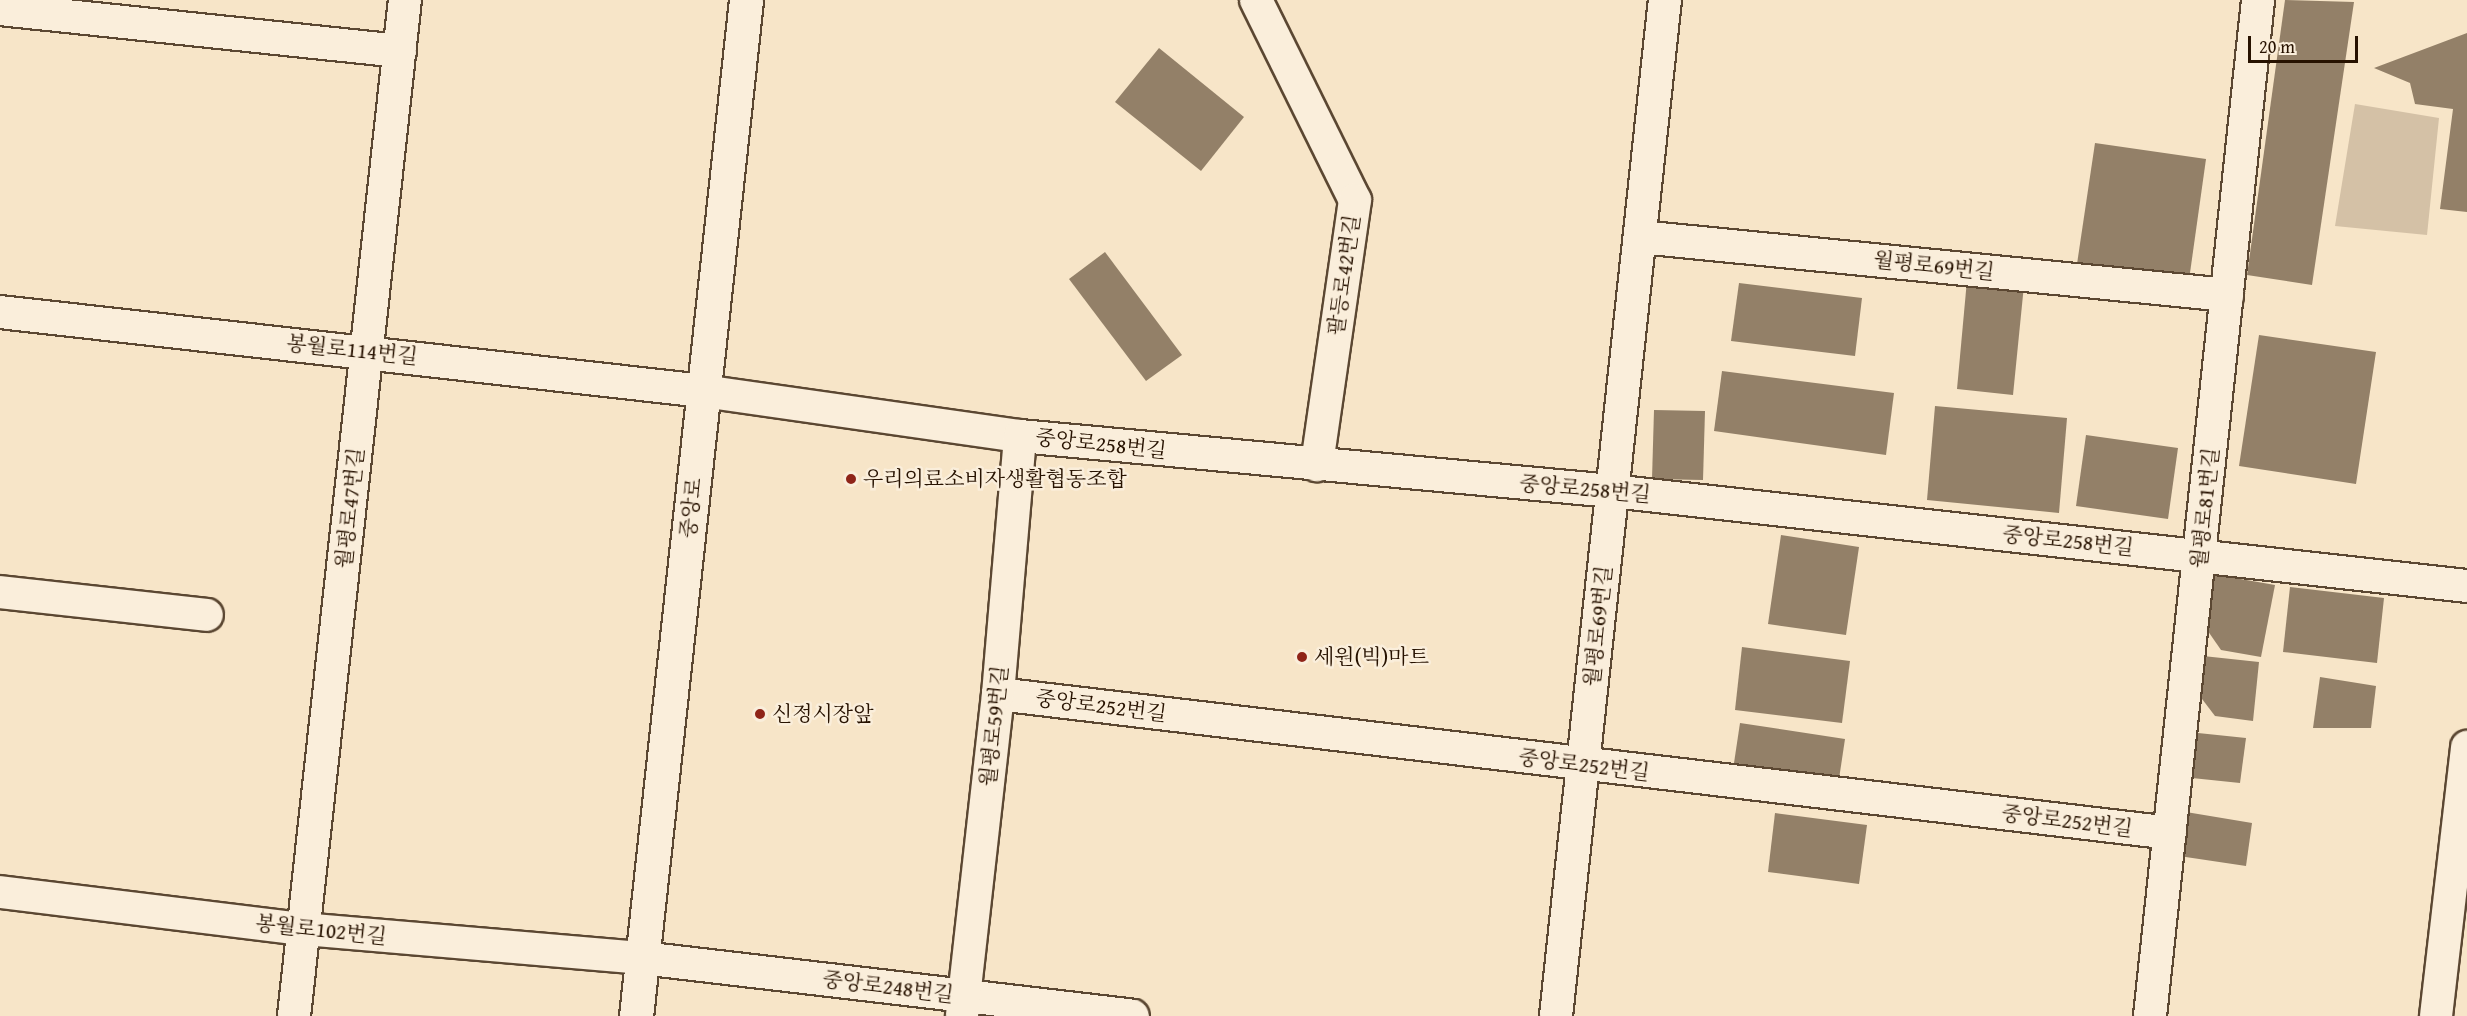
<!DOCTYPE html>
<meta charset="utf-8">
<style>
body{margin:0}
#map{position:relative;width:2467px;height:1016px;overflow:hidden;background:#f7e5c8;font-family:"Gentium Book Plus","Noto Serif KR",serif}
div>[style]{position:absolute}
.green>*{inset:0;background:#d4c1a6}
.building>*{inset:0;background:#938068}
.roads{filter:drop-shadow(2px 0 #5b4732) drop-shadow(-2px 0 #5b4732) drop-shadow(0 2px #5b4732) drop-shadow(0 -2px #5b4732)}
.street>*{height:32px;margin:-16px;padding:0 16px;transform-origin:16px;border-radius:16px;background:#faeedb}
.secondary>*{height:33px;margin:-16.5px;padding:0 16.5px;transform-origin:16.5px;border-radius:16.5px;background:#faeedb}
.dots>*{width:16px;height:16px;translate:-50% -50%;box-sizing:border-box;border:3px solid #faeedb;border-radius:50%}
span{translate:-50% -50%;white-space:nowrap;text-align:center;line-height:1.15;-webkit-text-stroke:5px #faeedb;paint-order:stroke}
.street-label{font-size:21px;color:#271200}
.poi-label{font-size:21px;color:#271200}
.left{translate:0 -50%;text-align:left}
.scale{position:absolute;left:2248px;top:36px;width:110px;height:27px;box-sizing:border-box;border:3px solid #271200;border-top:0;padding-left:8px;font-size:18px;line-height:21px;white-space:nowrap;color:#271200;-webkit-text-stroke:4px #faeedb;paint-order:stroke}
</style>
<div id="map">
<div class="green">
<div style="clip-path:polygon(2355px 104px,2439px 118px,2427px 235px,2335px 226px)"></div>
</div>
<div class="building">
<div style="clip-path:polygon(2285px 0,2354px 2px,2312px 285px,2247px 275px)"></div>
<div style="clip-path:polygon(2467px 33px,2467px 212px,2440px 209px,2453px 109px,2415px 104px,2410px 83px,2374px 68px)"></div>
<div style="clip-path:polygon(1159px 48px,1244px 117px,1201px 171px,1115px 102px)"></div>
<div style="clip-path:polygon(2095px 143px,2206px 159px,2189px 280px,2077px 264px)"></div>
<div style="clip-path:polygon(1105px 252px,1182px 355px,1146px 381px,1069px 279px)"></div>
<div style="clip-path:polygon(1967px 280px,2024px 285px,2013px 395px,1957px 389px)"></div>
<div style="clip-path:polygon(1739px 283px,1862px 298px,1855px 356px,1731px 341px)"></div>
<div style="clip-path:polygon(2259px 335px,2376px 352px,2356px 484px,2239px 466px)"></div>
<div style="clip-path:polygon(1722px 371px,1894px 393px,1886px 455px,1714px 431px)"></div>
<div style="clip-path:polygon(1935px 406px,2067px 418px,2059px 513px,1927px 500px)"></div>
<div style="clip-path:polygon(1654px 410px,1705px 411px,1703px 480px,1652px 479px)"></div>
<div style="clip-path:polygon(2086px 435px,2178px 448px,2168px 519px,2076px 506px)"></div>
<div style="clip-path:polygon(1781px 535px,1859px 547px,1846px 635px,1768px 624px)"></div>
<div style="clip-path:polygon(2212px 574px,2275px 585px,2261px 657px,2221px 650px,2203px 624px)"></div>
<div style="clip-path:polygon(2290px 587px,2384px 598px,2377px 663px,2283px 652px)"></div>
<div style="clip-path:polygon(1742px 647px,1850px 661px,1842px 723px,1735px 710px)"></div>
<div style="clip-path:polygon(2203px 656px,2259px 662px,2253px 721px,2215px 716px,2199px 695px)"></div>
<div style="clip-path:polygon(2320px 677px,2376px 686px,2371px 728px,2313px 728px)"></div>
<div style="clip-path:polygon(1740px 723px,1845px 739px,1839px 779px,1734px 763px)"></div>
<div style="clip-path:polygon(2198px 733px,2246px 738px,2240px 783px,2192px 778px)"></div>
<div style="clip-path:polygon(2186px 812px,2252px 823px,2246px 866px,2179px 856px)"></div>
<div style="clip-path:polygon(1775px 813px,1867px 825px,1859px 884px,1768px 872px)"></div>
</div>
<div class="roads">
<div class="street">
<div style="left:1256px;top:0;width:223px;rotate:63.7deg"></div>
<div style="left:1355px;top:200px;width:268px;rotate:98.2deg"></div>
<div style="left:0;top:9px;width:402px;rotate:6deg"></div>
<div style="left:1640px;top:237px;width:590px;rotate:5.64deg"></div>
<div style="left:0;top:312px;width:707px;rotate:6.41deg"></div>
<div style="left:703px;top:391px;width:320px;rotate:8.1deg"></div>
<div style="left:1020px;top:436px;width:595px;rotate:5.31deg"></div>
<div style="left:1612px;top:491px;width:860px;rotate:6.34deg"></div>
<div style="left:0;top:592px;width:208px;rotate:6.3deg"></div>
<div style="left:998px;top:694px;width:1180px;rotate:6.76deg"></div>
<div style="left:0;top:892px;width:305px;rotate:7deg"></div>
<div style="left:303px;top:929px;width:340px;rotate:4.9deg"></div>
<div style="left:642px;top:958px;width:494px;rotate:6.7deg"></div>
<div style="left:962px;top:1015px;width:323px;rotate:-83.6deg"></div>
<div style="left:998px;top:694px;width:259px;rotate:-85.1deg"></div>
<div style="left:294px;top:1016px;width:1022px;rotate:-83.77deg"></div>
<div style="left:1556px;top:1016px;width:1022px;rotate:-83.88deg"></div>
<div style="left:2150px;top:1016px;width:1022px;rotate:-83.93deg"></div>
<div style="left:2436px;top:1016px;width:271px;rotate:-83.4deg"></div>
</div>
<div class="secondary">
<div style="left:636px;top:1016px;width:1022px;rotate:-83.82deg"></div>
</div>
</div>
<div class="dots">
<div style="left:851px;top:479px;background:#8f2418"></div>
<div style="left:1302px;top:657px;background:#8f2418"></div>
<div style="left:760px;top:714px;background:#8f2418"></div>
</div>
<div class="street-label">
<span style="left:1934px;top:266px;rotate:6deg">월평로69번길</span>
<span style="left:1344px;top:275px;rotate:-82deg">팔등로42번길</span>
<span style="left:352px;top:350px;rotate:6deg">봉월로114번길</span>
<span style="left:1101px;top:444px;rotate:6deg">중앙로258번길</span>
<span style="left:1585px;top:489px;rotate:5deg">중앙로258번길</span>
<span style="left:350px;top:508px;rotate:-84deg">월평로47번길</span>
<span style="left:691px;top:508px;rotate:-84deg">중앙로</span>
<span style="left:2205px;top:508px;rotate:-84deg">월평로81번길</span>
<span style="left:2068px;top:541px;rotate:6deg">중앙로258번길</span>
<span style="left:1598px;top:626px;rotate:-84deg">월평로69번길</span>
<span style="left:1101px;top:706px;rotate:7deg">중앙로252번길</span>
<span style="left:994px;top:726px;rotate:-84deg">월평로59번길</span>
<span style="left:1584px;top:765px;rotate:7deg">중앙로252번길</span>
<span style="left:2067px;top:821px;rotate:7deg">중앙로252번길</span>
<span style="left:321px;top:930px;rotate:6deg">봉월로102번길</span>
<span style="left:888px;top:987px;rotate:7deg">중앙로248번길</span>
</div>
<div class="poi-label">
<span class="left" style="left:863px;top:479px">우리의료소비자생활협동조합</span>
<span class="left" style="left:1314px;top:657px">세원(빅)마트</span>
<span class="left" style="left:772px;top:714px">신정시장앞</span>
</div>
<div class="scale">20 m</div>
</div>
